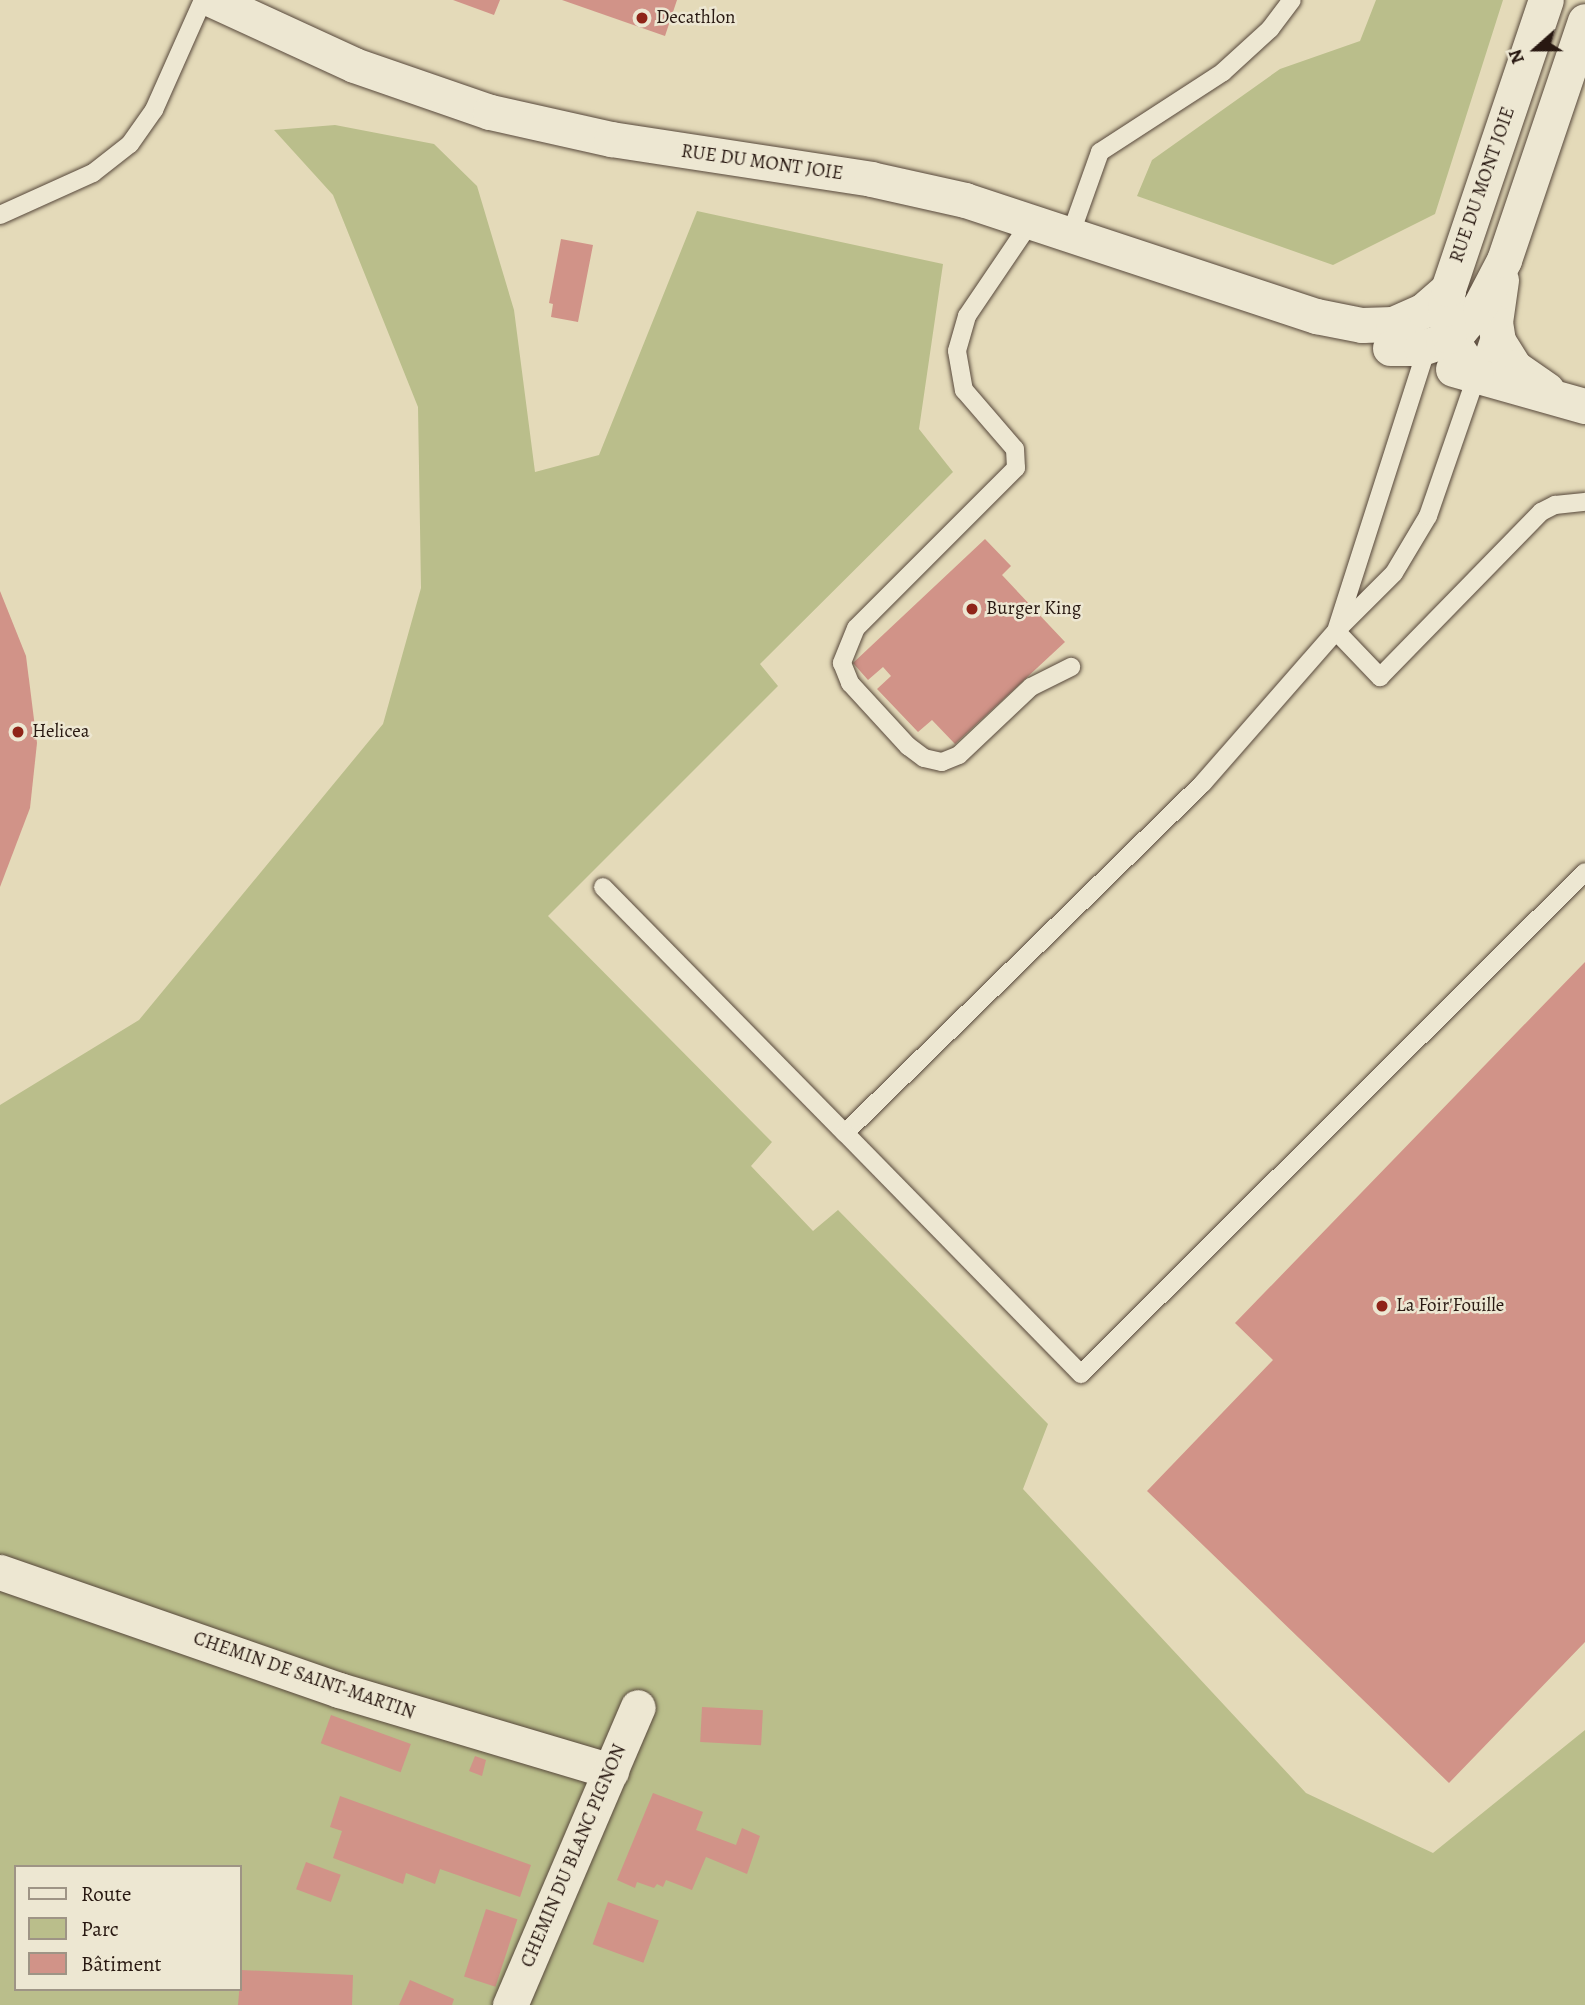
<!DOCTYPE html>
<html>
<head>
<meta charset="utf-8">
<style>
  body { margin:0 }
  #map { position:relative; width:1585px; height:2005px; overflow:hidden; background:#e4dab9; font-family:Alegreya,serif }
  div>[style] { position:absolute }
  .green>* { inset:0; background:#babe8b }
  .building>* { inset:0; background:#d19388; transform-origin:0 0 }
  .roads { filter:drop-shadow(0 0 2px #57483b) drop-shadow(0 0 2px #57483b) }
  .lane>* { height:18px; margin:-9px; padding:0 9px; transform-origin:9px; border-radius:9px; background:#ede7d2 }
  .street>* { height:35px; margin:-17.5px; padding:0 17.5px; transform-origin:17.5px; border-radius:17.5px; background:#ede7d2 }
  .dots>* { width:19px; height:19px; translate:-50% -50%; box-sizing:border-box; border:4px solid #ede7d2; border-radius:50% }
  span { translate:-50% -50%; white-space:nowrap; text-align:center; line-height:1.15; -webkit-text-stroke:5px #ede7d2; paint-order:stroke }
  .poi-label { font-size:19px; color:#281811 }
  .left { translate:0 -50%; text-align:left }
  .street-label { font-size:19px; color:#281811 }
  .legend { position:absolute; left:14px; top:1865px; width:228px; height:126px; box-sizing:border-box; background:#ede7d2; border:2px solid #9e9485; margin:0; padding:9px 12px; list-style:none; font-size:21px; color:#281811 }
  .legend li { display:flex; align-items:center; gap:14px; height:35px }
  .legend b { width:35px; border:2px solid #9e9485 }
  .north { position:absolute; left:1501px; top:14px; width:70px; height:70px; -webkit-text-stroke:5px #ede7d2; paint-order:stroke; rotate:249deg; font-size:19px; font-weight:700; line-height:28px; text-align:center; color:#281811 }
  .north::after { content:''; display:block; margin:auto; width:24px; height:32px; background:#281811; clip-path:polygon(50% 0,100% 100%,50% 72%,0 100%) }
</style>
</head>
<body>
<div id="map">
  <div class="green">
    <div style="clip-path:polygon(1376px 0,1503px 0,1435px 214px,1333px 265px,1137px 196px,1152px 160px,1280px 69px,1360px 41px)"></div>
    <div style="clip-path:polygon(evenodd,335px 125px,434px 144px,477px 186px,514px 310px,535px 472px,599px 455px,697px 211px,943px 264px,919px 429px,953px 472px,760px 664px,778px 686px,548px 916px,772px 1142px,751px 1166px,813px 1231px,838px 1210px,1048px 1424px,1023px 1489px,1306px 1793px,1433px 1853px,1585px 1730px,1585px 2005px,0 2005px,0 1105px,139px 1020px,383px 724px,421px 588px,418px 407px,333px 195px,274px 130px,335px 125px,16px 1867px,240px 1867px,240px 1989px,16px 1989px,16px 1867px)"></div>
  </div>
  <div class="building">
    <div style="clip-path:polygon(453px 0,500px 0,494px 15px)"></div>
    <div style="clip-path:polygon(562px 0,677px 0,665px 36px)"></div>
    <div style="clip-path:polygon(561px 239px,593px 245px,578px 322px,551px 317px,553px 304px,549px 303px)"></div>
    <div style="clip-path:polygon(985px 539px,1011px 566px,1002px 575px,1065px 642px,955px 744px,932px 720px,918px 732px,877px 689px,891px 676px,883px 667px,868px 680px,853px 663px)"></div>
    <div style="clip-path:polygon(0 591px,26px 656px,37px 743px,30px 808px,0 887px)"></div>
    <div style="clip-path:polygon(1585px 962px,1585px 1642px,1449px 1783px,1147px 1491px,1273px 1360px,1235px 1323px)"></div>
    <div style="left:702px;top:1707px;width:61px;height:35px;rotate:3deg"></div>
    <div style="left:331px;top:1715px;width:85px;height:30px;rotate:20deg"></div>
    <div style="clip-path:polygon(475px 1756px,486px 1760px,482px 1776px,469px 1771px)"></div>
    <div style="clip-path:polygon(653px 1793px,703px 1812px,696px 1830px,736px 1845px,742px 1828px,760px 1836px,747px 1874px,706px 1857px,692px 1890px,666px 1880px,663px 1887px,657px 1884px,654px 1888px,637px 1882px,635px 1888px,617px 1880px)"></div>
    <div style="clip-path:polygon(340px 1796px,531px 1865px,520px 1897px,440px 1869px,435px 1884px,406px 1873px,403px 1884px,333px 1858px,342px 1831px,330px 1827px)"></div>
    <div style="left:306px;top:1862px;width:37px;height:29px;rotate:20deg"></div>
    <div style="left:608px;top:1902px;width:54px;height:45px;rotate:20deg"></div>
    <div style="left:486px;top:1909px;width:33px;height:71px;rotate:18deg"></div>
    <div style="clip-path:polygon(241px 1970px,353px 1975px,352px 2005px,238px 2005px)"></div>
    <div style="clip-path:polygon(410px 1980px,454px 1999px,452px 2005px,399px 2005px)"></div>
  </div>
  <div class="roads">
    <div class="lane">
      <div style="left:0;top:215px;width:102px;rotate:-24.3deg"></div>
      <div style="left:93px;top:173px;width:47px;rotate:-38.1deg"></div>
      <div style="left:130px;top:144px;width:42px;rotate:-54.8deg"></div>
      <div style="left:154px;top:110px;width:120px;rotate:-66deg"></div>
      <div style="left:1032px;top:220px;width:116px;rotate:124.1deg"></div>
      <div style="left:967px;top:316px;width:36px;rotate:106deg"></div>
      <div style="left:957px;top:351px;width:40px;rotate:80deg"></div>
      <div style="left:964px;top:390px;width:78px;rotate:49.2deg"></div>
      <div style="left:1015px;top:449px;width:19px;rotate:87deg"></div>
      <div style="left:1016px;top:468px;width:226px;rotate:135deg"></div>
      <div style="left:856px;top:628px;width:38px;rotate:112deg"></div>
      <div style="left:842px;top:663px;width:22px;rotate:68deg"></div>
      <div style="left:850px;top:683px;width:86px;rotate:47.4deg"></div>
      <div style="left:908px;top:746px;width:20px;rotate:37deg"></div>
      <div style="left:924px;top:758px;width:18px;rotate:13deg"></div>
      <div style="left:942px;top:762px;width:18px;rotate:-22deg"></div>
      <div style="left:959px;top:755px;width:99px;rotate:-43.4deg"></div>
      <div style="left:1031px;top:687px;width:45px;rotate:-26.6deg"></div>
      <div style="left:1071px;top:233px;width:86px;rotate:-70.3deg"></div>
      <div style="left:1100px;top:152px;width:147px;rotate:-33deg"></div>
      <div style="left:1223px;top:72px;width:64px;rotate:-42.5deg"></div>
      <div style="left:1270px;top:29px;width:36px;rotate:-53deg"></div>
      <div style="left:1337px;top:628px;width:298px;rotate:-72.2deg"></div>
      <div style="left:1336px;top:631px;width:64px;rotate:46.3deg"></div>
      <div style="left:1380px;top:677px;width:231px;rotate:-45.7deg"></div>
      <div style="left:1541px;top:512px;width:16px;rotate:-27deg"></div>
      <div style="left:1555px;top:505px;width:30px;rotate:-6deg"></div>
      <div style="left:603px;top:887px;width:345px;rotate:45.5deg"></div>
      <div style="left:845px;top:1133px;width:501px;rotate:-44.35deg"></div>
      <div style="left:1203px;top:783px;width:202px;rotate:-48.8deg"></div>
      <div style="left:1336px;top:631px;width:82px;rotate:-45deg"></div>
      <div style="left:1394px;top:573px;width:66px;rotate:-59.2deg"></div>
      <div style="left:1428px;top:516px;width:196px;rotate:-70.9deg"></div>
      <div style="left:845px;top:1133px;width:337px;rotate:45.6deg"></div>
      <div style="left:1081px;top:1374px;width:711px;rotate:-44.89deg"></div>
    </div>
    <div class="street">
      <div style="left:213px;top:0;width:155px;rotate:24.7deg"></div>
      <div style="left:354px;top:65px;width:144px;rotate:19.1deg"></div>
      <div style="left:490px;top:112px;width:124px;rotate:12.6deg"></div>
      <div style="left:611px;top:139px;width:263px;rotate:8.7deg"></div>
      <div style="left:871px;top:179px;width:96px;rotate:12.6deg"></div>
      <div style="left:965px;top:200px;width:370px;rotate:18.3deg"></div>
      <div style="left:1316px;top:316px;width:47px;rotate:11.1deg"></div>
      <div style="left:1362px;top:325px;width:31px;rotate:-2deg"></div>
      <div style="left:1393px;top:324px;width:34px;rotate:-24deg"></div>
      <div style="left:1424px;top:310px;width:32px;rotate:-41deg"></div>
      <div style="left:1501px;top:280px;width:42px;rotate:98.1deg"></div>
      <div style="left:1495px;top:322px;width:19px;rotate:81deg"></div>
      <div style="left:1498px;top:341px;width:31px;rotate:58deg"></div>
      <div style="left:1514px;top:367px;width:40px;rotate:34.9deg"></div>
      <div style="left:1390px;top:348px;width:31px"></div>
      <div style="left:1421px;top:348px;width:23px;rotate:-18deg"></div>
      <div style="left:1443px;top:341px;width:20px;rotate:-33deg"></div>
      <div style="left:1460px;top:330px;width:31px;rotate:-50deg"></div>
      <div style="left:1480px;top:306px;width:52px;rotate:-62.4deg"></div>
      <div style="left:1504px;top:260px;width:252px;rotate:-71.3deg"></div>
      <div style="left:1453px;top:369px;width:137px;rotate:15.7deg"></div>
      <div style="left:1476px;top:377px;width:49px;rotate:-123.4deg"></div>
      <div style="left:1449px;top:336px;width:27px;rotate:-98deg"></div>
      <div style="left:1445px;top:309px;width:20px;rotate:-81deg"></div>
      <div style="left:1448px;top:289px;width:305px;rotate:-71.3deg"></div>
      <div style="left:0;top:1572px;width:359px;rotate:19.2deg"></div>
      <div style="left:339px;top:1690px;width:284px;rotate:16.6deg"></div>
      <div style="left:510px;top:2005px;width:324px;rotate:-66.8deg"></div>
    </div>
  </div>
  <div class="dots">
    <div style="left:642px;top:18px;background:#8f2418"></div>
    <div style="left:972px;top:609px;background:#8f2418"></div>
    <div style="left:18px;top:732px;background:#8f2418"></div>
    <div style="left:1382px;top:1306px;background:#8f2418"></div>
  </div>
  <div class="poi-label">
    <span class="left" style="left:656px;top:18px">Decathlon</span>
    <span class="left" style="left:986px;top:609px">Burger King</span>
    <span class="left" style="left:32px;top:732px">Helicea</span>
    <span class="left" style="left:1396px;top:1306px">La Foir'Fouille</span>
  </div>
  <div class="street-label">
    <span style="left:762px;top:163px;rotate:8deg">RUE DU MONT JOIE</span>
    <span style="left:1483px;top:185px;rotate:-71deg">RUE DU MONT JOIE</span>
    <span style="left:304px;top:1676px;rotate:19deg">CHEMIN DE SAINT-MARTIN</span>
    <span style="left:574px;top:1856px;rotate:-67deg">CHEMIN DU BLANC PIGNON</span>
  </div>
  <ul class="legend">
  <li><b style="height:9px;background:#ede7d2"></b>Route</li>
  <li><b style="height:19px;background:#babe8b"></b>Parc</li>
  <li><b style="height:19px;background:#d19388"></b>Bâtiment</li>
  </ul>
  <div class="north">N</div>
</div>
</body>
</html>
